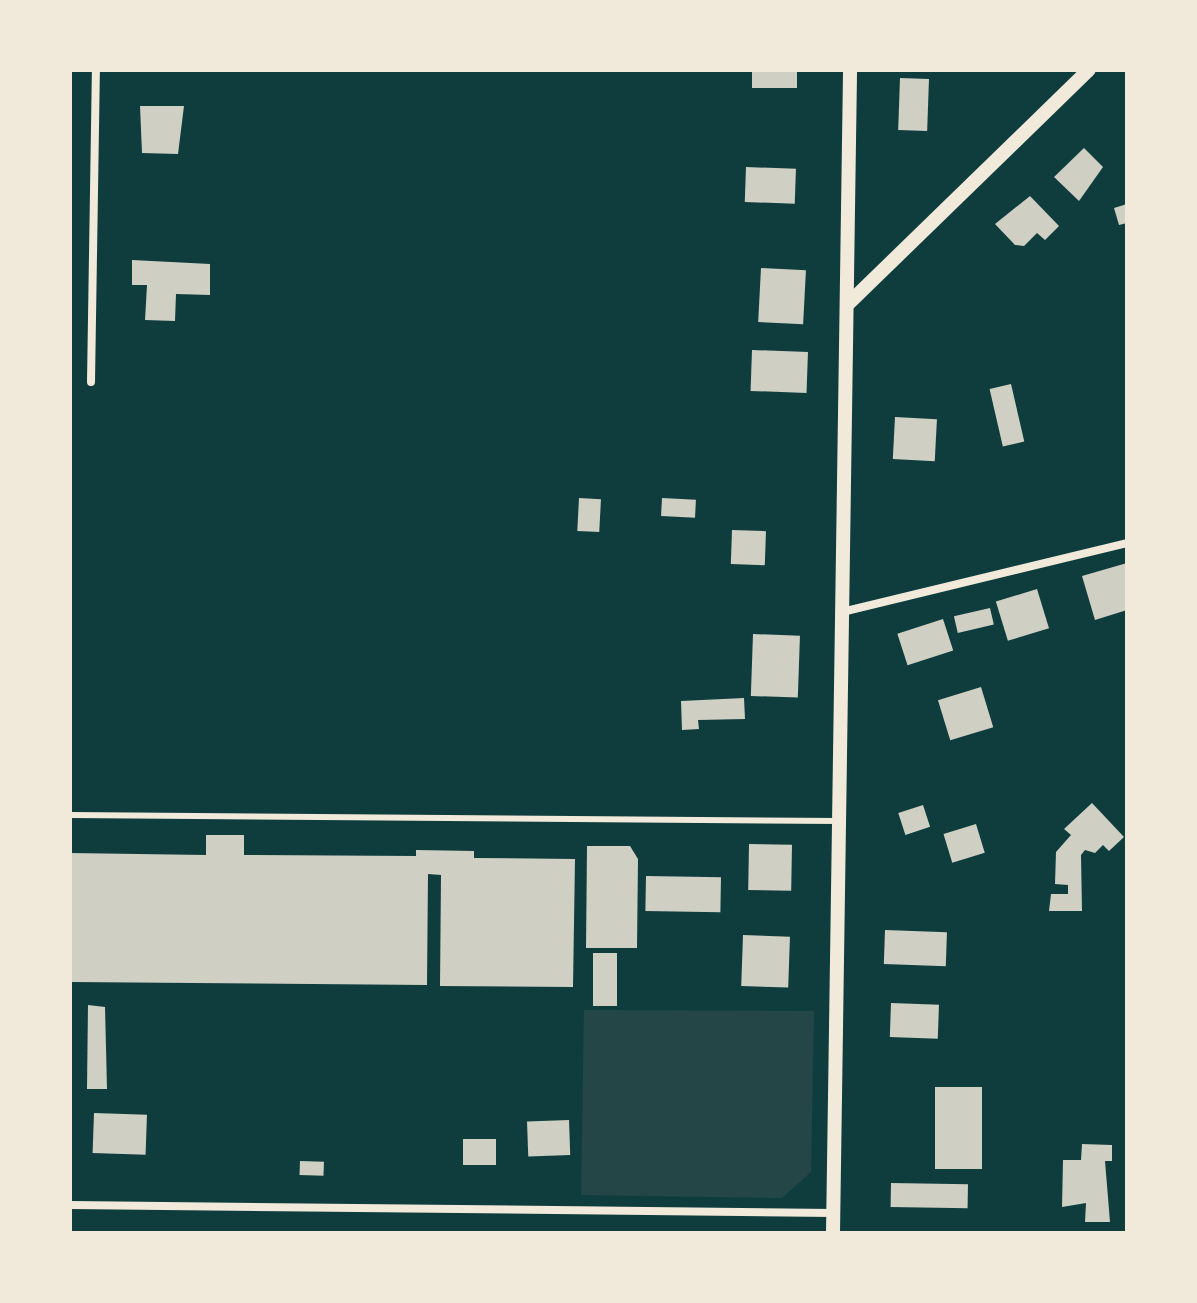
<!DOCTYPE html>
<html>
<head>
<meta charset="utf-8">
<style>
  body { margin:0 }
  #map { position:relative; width:1197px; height:1303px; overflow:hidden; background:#0f3d3e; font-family:"Work Sans",sans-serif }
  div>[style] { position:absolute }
  .green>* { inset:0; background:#244646 }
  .building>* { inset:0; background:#cfcfc3; transform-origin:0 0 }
  .service>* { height:6px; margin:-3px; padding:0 3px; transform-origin:3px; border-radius:3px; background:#f1e9da }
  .minor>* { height:8px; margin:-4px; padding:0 4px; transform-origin:4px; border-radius:4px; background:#f1e9da }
  .tertiary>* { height:14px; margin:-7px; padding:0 7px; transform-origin:7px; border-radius:7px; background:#f1e9da }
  span { translate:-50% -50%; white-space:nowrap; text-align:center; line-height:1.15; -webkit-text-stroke:6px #f1e9da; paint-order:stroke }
  .frame { position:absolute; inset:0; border:72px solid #f1e9da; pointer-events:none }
</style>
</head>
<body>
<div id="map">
  <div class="green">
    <div style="clip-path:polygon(584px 1010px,814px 1011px,811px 1172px,782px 1198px,581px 1195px)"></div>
  </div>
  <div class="building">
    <div style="left:752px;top:70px;width:45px;height:18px"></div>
    <div style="left:900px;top:78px;width:29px;height:52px;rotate:2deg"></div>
    <div style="clip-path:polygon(140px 106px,184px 106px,178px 154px,142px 153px)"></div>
    <div style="clip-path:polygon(1084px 148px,1103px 167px,1079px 201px,1054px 177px)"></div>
    <div style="left:746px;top:167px;width:50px;height:35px;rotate:2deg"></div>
    <div style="clip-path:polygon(1030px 196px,1059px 226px,1045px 240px,1037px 233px,1024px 246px,1015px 245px,995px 224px)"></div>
    <div style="clip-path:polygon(1127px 204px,1127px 223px,1119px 225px,1114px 208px)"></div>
    <div style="clip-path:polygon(132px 260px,210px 264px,210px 295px,176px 294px,175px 321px,145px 320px,147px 285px,132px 285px)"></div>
    <div style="left:761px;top:268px;width:45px;height:54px;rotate:3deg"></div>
    <div style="left:752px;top:350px;width:56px;height:41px;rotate:2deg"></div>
    <div style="left:1011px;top:384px;width:59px;height:22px;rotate:77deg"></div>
    <div style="left:895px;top:417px;width:42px;height:42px;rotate:3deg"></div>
    <div style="left:579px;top:498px;width:22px;height:33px;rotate:3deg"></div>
    <div style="left:662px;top:498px;width:34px;height:18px;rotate:3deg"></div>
    <div style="left:732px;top:530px;width:34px;height:34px;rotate:2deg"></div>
    <div style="clip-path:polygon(1127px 563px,1127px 610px,1095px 620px,1082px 576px)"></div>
    <div style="left:1037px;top:589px;width:41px;height:43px;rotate:73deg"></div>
    <div style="left:990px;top:608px;width:17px;height:37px;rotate:77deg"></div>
    <div style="left:943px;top:619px;width:33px;height:48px;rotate:72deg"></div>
    <div style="left:753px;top:634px;width:47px;height:62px;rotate:2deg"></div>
    <div style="left:981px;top:687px;width:42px;height:45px;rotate:73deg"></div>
    <div style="clip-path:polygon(744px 698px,745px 719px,698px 720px,699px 729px,682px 730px,681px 701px)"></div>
    <div style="clip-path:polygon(1092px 803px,1124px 837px,1109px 851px,1103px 845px,1095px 853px,1085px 850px,1081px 855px,1082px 911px,1049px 911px,1051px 894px,1068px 894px,1068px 885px,1055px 884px,1056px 852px,1071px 835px,1064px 829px)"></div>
    <div style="left:923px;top:805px;width:23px;height:26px;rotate:72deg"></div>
    <div style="left:976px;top:824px;width:30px;height:34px;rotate:73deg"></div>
    <div style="clip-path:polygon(206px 835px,244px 835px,244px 855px,416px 856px,416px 850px,474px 851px,474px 858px,575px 859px,573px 987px,440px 986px,441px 875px,428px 874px,427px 985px,70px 982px,70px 853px,206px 855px)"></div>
    <div style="left:749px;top:844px;width:43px;height:46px;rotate:1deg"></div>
    <div style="clip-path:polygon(587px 846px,630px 846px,638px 859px,637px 948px,586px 948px)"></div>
    <div style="left:646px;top:876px;width:75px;height:35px;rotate:1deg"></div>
    <div style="left:885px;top:930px;width:62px;height:34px;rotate:2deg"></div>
    <div style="left:743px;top:935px;width:47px;height:51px;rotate:2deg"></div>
    <div style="left:593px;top:953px;width:24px;height:53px"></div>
    <div style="left:891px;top:1003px;width:48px;height:34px;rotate:2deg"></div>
    <div style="clip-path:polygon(88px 1005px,105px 1007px,107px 1089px,87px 1089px)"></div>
    <div style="left:935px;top:1087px;width:47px;height:82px"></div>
    <div style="left:94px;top:1113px;width:53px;height:40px;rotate:2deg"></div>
    <div style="left:569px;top:1120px;width:35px;height:42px;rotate:88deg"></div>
    <div style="left:463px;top:1139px;width:33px;height:26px"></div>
    <div style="clip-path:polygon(1082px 1144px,1112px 1145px,1112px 1161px,1105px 1161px,1110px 1222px,1085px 1222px,1086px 1203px,1062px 1207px,1063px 1160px,1081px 1160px)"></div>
    <div style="left:300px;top:1161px;width:24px;height:14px;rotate:2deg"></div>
    <div style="left:891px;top:1183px;width:77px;height:24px;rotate:1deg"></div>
  </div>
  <div class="service">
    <div style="left:70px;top:815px;width:769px;rotate:0.45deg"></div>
  </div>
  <div class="minor">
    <div style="left:91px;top:382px;width:312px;rotate:-89.1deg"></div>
    <div style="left:842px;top:612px;width:293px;rotate:-13.6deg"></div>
    <div style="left:70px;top:1205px;width:763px;rotate:0.6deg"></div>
  </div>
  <div class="tertiary">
    <div style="left:847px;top:305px;width:337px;rotate:-44.2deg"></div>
    <div style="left:833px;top:1233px;width:1163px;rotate:-89.16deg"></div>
  </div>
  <div class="frame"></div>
</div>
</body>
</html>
